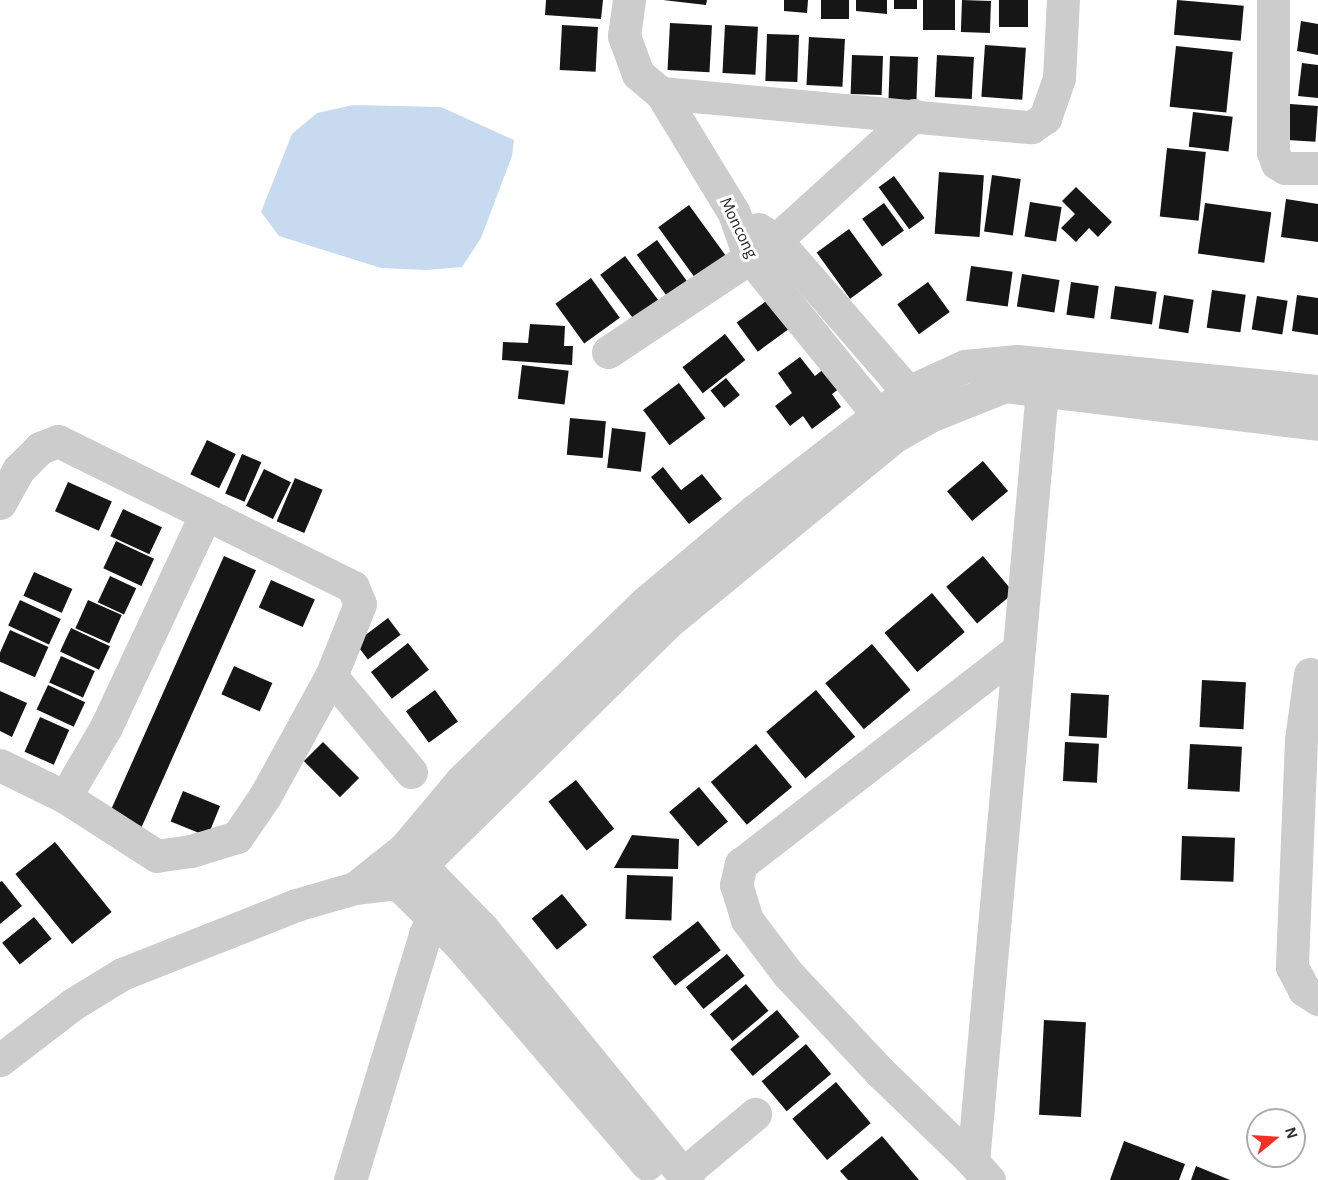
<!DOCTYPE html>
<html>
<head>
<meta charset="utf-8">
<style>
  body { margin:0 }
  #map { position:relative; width:1318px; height:1180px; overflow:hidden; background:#fff; font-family:"Alegreya Sans",sans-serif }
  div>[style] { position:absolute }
  .water>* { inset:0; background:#c7daef }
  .building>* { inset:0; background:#161616; transform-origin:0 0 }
  .minor>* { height:33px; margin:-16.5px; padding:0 16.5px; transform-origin:16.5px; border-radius:16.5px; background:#ccc }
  span { translate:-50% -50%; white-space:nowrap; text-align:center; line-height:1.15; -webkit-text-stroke:6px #fff; paint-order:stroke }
  .street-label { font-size:18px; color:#2f2f2f }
  .north { position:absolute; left:1246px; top:1108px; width:60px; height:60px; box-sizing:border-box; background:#fff; border:2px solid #acacac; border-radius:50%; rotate:72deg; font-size:16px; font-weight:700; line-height:24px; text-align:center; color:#2f2f2f }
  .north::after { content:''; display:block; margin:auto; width:21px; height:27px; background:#f23126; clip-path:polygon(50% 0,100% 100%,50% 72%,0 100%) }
</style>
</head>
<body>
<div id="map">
  <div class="water">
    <div style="clip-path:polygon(353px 105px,441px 107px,514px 140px,512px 156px,481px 238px,462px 267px,426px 270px,381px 268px,279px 236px,261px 212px,292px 134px,317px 113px)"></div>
  </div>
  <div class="building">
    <div style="clip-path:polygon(546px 0,603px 0,601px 19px,545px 15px)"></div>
    <div style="clip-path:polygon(663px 0,707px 0,706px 5px)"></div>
    <div style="clip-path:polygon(784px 0,808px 0,807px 13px,784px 11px)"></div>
    <div style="left:821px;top:0;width:28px;height:19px"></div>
    <div style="clip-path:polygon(856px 0,887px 0,887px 14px,856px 11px)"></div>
    <div style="left:894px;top:0;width:23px;height:9px"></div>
    <div style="left:923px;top:0;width:32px;height:30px"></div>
    <div style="left:962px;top:0;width:29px;height:32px;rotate:2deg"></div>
    <div style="left:999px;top:0;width:29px;height:27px"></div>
    <div style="left:1177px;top:0;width:67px;height:35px;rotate:5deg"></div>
    <div style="clip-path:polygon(1301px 21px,1318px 24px,1318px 55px,1297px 51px)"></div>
    <div style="left:670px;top:23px;width:42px;height:47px;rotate:3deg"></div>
    <div style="left:562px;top:25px;width:36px;height:45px;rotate:3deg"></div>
    <div style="left:725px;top:25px;width:33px;height:48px;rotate:3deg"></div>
    <div style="left:767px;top:34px;width:32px;height:47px;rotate:2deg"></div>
    <div style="left:809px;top:37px;width:36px;height:48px;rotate:3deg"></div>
    <div style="left:985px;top:45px;width:41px;height:52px;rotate:4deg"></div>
    <div style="left:1176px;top:46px;width:57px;height:61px;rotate:6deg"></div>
    <div style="left:852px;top:55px;width:31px;height:39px;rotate:2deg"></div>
    <div style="left:937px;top:55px;width:37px;height:42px;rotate:3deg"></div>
    <div style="left:890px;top:56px;width:28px;height:45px;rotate:2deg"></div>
    <div style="clip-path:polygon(1302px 63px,1318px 65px,1318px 98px,1298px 96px)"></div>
    <div style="left:1290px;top:104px;width:28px;height:36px;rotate:4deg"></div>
    <div style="left:1193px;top:112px;width:40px;height:35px;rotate:7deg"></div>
    <div style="left:1167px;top:148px;width:39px;height:69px;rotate:6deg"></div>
    <div style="left:939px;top:172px;width:45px;height:62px;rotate:4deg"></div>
    <div style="left:992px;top:175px;width:29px;height:57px;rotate:8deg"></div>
    <div style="left:894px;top:176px;width:52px;height:19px;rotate:54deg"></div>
    <div style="clip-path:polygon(1076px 187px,1112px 222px,1098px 237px,1089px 228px,1076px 242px,1061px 228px,1075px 214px,1062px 201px)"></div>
    <div style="clip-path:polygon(1286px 199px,1318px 204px,1318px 242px,1281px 237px)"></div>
    <div style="left:1030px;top:202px;width:32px;height:35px;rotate:9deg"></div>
    <div style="left:884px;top:203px;width:34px;height:27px;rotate:54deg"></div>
    <div style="left:1205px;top:203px;width:67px;height:51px;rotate:8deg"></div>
    <div style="left:689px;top:205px;width:63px;height:38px;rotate:54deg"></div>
    <div style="left:849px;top:229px;width:57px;height:40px;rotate:54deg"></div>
    <div style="left:657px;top:240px;width:57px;height:25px;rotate:54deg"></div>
    <div style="left:625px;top:256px;width:59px;height:31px;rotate:53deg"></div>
    <div style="left:971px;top:266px;width:42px;height:35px;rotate:8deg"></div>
    <div style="left:1022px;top:274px;width:38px;height:33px;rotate:9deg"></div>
    <div style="left:591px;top:278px;width:49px;height:44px;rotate:54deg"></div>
    <div style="left:928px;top:282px;width:37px;height:38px;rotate:54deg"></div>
    <div style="left:1071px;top:282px;width:28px;height:33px;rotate:8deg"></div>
    <div style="left:1115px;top:286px;width:42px;height:33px;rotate:8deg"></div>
    <div style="left:1212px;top:290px;width:34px;height:38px;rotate:8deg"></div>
    <div style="left:1164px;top:295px;width:30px;height:34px;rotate:9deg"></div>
    <div style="clip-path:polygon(1297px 295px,1318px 298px,1318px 335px,1292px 331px)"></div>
    <div style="left:1257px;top:296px;width:31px;height:34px;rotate:9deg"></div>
    <div style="left:769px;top:299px;width:36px;height:40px;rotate:54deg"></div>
    <div style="clip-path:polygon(530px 324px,565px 326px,564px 346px,573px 346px,572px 365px,502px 360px,503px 342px,528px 343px)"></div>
    <div style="left:725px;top:334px;width:33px;height:54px;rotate:52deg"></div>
    <div style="clip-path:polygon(800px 357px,815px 376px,825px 368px,840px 388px,832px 394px,841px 407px,812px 429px,803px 416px,790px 426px,775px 406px,792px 393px,778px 373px)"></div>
    <div style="left:522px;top:365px;width:47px;height:34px;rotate:7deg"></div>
    <div style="left:726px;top:378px;width:22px;height:20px;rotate:51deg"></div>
    <div style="left:679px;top:383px;width:44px;height:45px;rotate:53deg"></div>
    <div style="left:570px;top:418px;width:36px;height:37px;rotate:5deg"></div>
    <div style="left:612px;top:428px;width:34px;height:40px;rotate:7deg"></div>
    <div style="left:207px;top:440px;width:32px;height:38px;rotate:26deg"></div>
    <div style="left:242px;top:454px;width:21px;height:43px;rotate:23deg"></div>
    <div style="left:983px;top:461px;width:39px;height:47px;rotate:50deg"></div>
    <div style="clip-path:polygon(663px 467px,681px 490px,702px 474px,722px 499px,689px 524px,651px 477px)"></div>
    <div style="left:264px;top:469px;width:30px;height:41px;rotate:26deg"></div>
    <div style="left:295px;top:478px;width:30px;height:47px;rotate:23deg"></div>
    <div style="left:68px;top:482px;width:48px;height:32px;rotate:24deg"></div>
    <div style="left:123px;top:509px;width:43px;height:30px;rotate:25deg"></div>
    <div style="left:116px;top:541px;width:42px;height:30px;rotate:25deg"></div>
    <div style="left:224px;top:556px;width:35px;height:291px;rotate:24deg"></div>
    <div style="left:983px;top:556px;width:48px;height:48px;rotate:50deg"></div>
    <div style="left:34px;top:572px;width:42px;height:26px;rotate:24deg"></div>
    <div style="left:110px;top:576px;width:29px;height:29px;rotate:25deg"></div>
    <div style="left:271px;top:580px;width:48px;height:30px;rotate:24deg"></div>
    <div style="left:932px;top:593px;width:51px;height:62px;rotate:50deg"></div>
    <div style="left:20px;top:600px;width:45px;height:28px;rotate:25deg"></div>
    <div style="left:88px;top:600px;width:37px;height:31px;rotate:24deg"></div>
    <div style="left:388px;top:618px;width:21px;height:41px;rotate:53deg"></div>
    <div style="left:71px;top:628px;width:43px;height:26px;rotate:25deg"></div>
    <div style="left:10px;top:630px;width:42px;height:33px;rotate:24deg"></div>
    <div style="left:408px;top:643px;width:34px;height:47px;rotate:52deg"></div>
    <div style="left:872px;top:644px;width:60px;height:61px;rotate:50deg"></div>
    <div style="left:61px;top:656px;width:37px;height:29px;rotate:24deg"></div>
    <div style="left:234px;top:666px;width:42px;height:31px;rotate:24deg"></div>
    <div style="left:1202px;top:680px;width:44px;height:47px;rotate:3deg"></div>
    <div style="left:48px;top:685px;width:41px;height:27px;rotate:25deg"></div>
    <div style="left:435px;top:690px;width:39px;height:36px;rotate:54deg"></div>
    <div style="left:816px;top:690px;width:61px;height:65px;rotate:50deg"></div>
    <div style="clip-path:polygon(0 691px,27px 703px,12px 737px,0 731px)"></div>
    <div style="left:1071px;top:693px;width:38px;height:43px;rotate:3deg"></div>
    <div style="left:40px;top:717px;width:32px;height:38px;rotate:24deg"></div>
    <div style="left:323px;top:742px;width:51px;height:27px;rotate:45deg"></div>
    <div style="left:1065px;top:742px;width:34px;height:39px;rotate:3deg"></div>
    <div style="left:756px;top:744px;width:56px;height:59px;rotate:50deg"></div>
    <div style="left:1190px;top:744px;width:52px;height:45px;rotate:3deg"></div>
    <div style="left:576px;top:780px;width:62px;height:35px;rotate:52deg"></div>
    <div style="left:699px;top:787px;width:45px;height:39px;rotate:50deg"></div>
    <div style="left:183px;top:791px;width:40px;height:33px;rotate:22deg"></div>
    <div style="clip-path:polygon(632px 835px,679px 839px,678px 869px,614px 868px)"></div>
    <div style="left:1182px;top:836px;width:53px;height:44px;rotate:2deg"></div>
    <div style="left:55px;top:842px;width:90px;height:51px;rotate:51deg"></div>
    <div style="left:627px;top:875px;width:46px;height:44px;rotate:2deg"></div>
    <div style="clip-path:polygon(2px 881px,22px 906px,0 924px,0 882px)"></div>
    <div style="left:562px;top:894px;width:40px;height:39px;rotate:51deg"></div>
    <div style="left:34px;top:917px;width:28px;height:41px;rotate:51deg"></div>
    <div style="left:698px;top:921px;width:37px;height:58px;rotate:52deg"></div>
    <div style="left:727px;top:954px;width:28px;height:53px;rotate:51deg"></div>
    <div style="left:746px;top:984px;width:35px;height:47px;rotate:50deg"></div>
    <div style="left:777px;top:1010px;width:35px;height:61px;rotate:50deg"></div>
    <div style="left:1044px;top:1020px;width:42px;height:95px;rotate:3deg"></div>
    <div style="left:806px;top:1044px;width:39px;height:58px;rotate:50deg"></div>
    <div style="left:836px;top:1082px;width:54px;height:57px;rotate:50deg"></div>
    <div style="clip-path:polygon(882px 1136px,919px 1180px,848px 1180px,840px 1171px)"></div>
    <div style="clip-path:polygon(1124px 1141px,1185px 1164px,1179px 1180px,1110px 1180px)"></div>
    <div style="clip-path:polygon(1196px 1166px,1230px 1180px,1191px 1180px)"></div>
  </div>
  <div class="minor">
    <div style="left:629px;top:0;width:36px;rotate:98deg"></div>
    <div style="left:624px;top:36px;width:40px;rotate:69.8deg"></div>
    <div style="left:638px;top:74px;width:30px;rotate:40deg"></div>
    <div style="left:661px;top:93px;width:140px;rotate:58.7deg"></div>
    <div style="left:734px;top:213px;width:46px;rotate:70.8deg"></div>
    <div style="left:749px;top:256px;width:225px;rotate:50.9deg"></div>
    <div style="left:1273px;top:0;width:152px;rotate:90deg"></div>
    <div style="left:1273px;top:152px;width:12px;rotate:70deg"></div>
    <div style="left:1277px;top:163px;width:9px;rotate:32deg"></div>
    <div style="left:1285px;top:168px;width:33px"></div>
    <div style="left:661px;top:93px;width:372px;rotate:5.3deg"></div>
    <div style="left:1031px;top:127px;width:17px;rotate:-33deg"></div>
    <div style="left:1045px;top:118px;width:42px;rotate:-70.7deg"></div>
    <div style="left:1059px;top:78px;width:78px;rotate:-87.1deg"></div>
    <div style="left:758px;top:229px;width:21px;rotate:31deg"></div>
    <div style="left:776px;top:240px;width:224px;rotate:49deg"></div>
    <div style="left:608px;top:352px;width:202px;rotate:-33.7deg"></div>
    <div style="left:776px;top:240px;width:186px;rotate:-42.2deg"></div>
    <div style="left:0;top:503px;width:38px;rotate:-61deg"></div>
    <div style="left:18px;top:470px;width:31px;rotate:-45deg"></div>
    <div style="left:40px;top:448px;width:19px;rotate:-21deg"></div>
    <div style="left:58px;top:441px;width:329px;rotate:26.3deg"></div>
    <div style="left:353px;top:587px;width:18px;rotate:68deg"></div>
    <div style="left:360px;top:604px;width:78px;rotate:111.9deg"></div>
    <div style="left:331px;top:676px;width:137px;rotate:118.8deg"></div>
    <div style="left:265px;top:796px;width:50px;rotate:124.3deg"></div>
    <div style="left:237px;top:837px;width:48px;rotate:163.1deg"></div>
    <div style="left:191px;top:851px;width:34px;rotate:172deg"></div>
    <div style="left:157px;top:856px;width:109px;rotate:-147.3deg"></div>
    <div style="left:65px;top:797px;width:72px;rotate:-153.8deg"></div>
    <div style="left:1310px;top:674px;width:67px;rotate:97.8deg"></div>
    <div style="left:1301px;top:740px;width:227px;rotate:92.3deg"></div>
    <div style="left:1292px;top:967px;width:26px;rotate:62deg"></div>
    <div style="left:1304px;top:990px;width:17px;rotate:33deg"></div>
    <div style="left:331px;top:676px;width:125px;rotate:50.2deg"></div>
    <div style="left:65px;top:797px;width:81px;rotate:-59.6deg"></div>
    <div style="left:106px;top:727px;width:235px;rotate:-64.9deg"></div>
    <div style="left:406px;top:850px;width:110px;rotate:45.7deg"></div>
    <div style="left:483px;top:929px;width:324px;rotate:50.8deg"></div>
    <div style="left:381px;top:867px;width:111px;rotate:44.6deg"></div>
    <div style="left:460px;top:945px;width:288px;rotate:49.5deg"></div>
    <div style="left:355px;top:888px;width:63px;rotate:-38.5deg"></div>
    <div style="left:404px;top:849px;width:89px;rotate:-50deg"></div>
    <div style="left:461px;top:781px;width:259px;rotate:-44.1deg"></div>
    <div style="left:647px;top:601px;width:140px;rotate:-40.1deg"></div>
    <div style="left:754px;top:511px;width:195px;rotate:-37.7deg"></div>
    <div style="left:908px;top:392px;width:63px;rotate:-24.5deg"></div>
    <div style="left:965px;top:366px;width:52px;rotate:-5.5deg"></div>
    <div style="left:1017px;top:361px;width:302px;rotate:5.7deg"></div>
    <div style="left:0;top:1060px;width:92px;rotate:-37.5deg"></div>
    <div style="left:73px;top:1004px;width:57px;rotate:-31.5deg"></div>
    <div style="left:122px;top:974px;width:187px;rotate:-21.6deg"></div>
    <div style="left:296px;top:905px;width:61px;rotate:-16.1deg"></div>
    <div style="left:355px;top:888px;width:42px;rotate:-6.8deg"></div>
    <div style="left:397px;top:883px;width:27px;rotate:-36deg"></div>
    <div style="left:419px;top:867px;width:348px;rotate:-44.5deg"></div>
    <div style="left:667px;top:623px;width:295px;rotate:-39.4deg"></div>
    <div style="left:895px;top:436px;width:40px;rotate:-29.7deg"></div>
    <div style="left:930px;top:416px;width:81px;rotate:-21.8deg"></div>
    <div style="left:1005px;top:386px;width:315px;rotate:6.9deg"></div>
    <div style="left:973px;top:1162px;width:128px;rotate:-135.9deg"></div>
    <div style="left:881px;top:1073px;width:136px;rotate:-133.2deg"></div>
    <div style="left:788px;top:974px;width:68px;rotate:-127.2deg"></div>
    <div style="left:747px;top:920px;width:37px;rotate:-107deg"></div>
    <div style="left:736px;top:885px;width:22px;rotate:-77deg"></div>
    <div style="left:741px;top:864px;width:351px;rotate:-37.7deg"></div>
    <div style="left:683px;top:1174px;width:94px;rotate:-39.8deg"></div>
    <div style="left:350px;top:1180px;width:257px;rotate:-73deg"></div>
    <div style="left:425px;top:934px;width:38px;rotate:-58deg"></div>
    <div style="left:989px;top:1180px;width:24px;rotate:-132deg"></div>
    <div style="left:973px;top:1162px;width:775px;rotate:-84.89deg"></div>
  </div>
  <div class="street-label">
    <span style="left:738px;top:228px;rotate:64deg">Moncong</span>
  </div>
  <div class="north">N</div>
</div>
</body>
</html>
